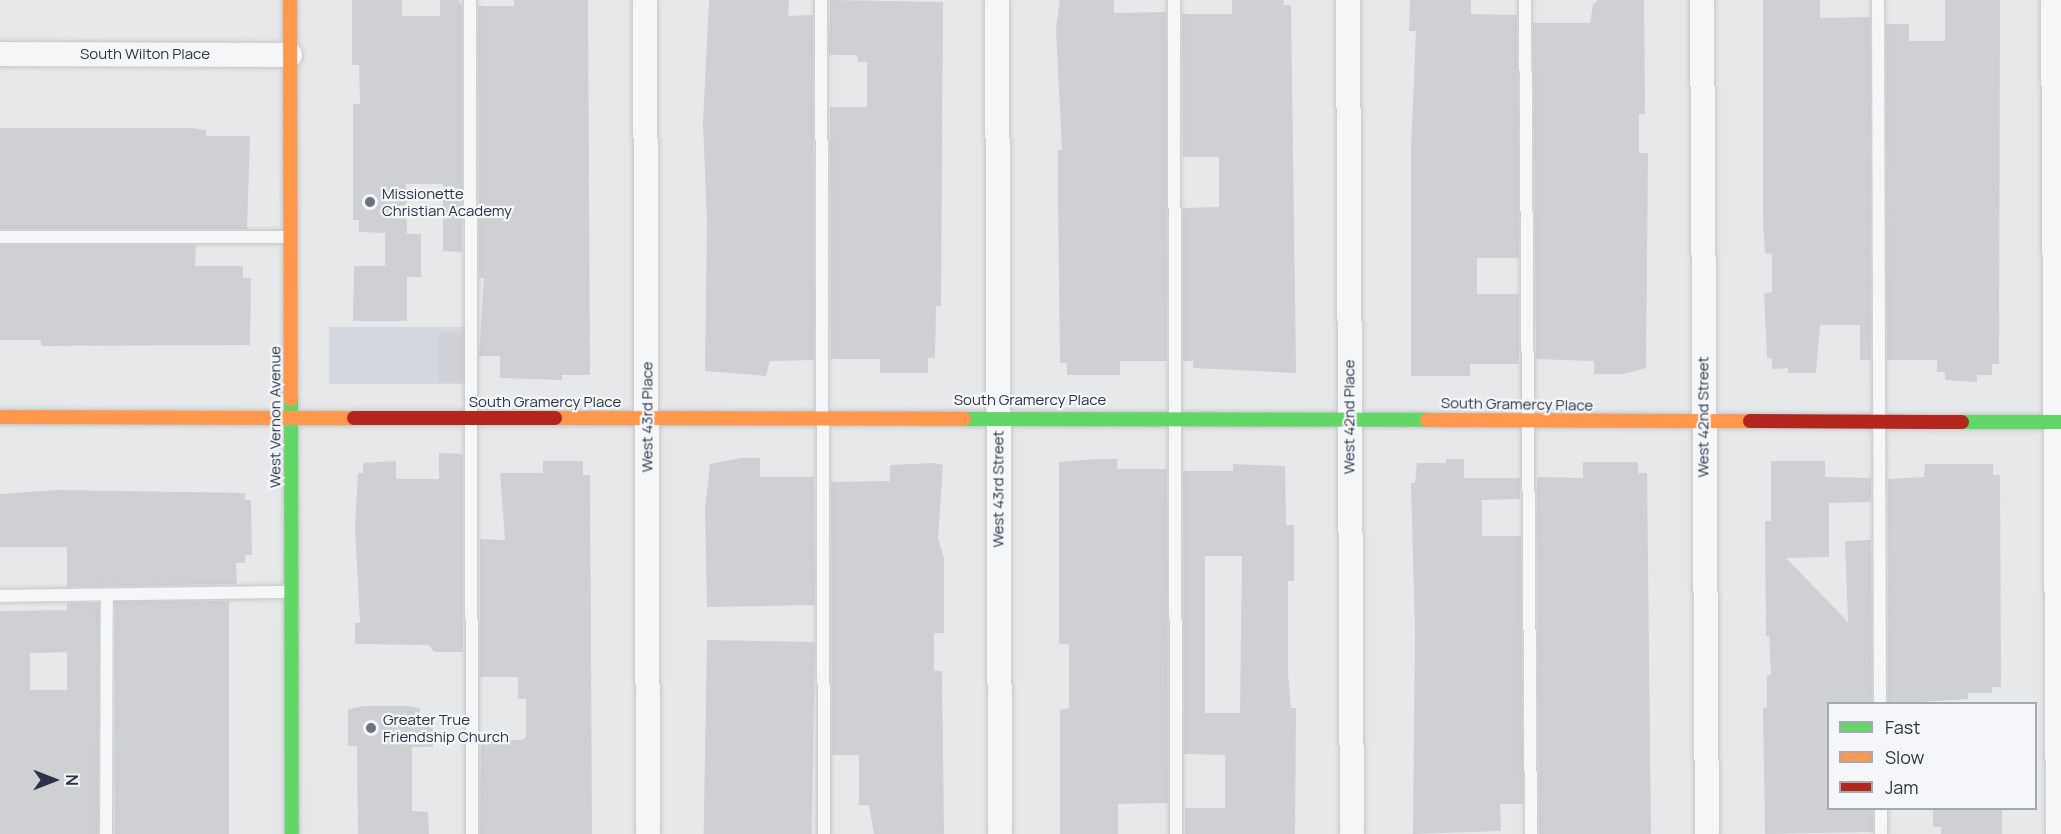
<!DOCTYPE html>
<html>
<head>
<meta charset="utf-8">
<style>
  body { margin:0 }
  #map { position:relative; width:2061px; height:834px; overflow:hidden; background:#e6e8ea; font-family:Manrope,sans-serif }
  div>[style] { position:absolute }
  .built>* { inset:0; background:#d4d7dd; transform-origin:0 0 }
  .building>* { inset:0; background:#ced0d3; transform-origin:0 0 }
  .roads { filter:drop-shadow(0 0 2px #c4c6c8) drop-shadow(0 0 2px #c4c6c8) }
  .lane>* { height:12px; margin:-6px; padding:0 6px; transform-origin:6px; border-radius:6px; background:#f5f6f7 }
  .street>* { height:24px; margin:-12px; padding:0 12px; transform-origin:12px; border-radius:12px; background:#f5f6f7 }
  .fast>* { height:14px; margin:-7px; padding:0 7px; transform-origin:7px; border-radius:7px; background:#63d668 }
  .slow>* { height:14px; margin:-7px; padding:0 7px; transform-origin:7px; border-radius:7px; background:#ff974d }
  .jam>* { height:14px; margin:-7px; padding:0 7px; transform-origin:7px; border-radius:7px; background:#b3261e }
  .dots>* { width:16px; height:16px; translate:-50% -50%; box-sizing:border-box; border:3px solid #f4f6f9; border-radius:50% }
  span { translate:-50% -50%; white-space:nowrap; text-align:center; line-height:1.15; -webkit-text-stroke:4.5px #f4f6f9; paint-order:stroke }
  .street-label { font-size:15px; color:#2b3445 }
  .poi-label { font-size:15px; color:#2b3445 }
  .left { translate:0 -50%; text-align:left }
  .legend { position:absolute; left:1827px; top:702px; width:210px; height:108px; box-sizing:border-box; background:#f4f6f9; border:2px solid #a4a8b1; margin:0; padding:8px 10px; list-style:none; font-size:18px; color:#2b3445 }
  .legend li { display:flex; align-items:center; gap:12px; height:30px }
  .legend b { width:30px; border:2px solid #a4a8b1 }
  .north { position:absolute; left:24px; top:750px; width:60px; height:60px; -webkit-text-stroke:4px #f4f6f9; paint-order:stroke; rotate:90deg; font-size:16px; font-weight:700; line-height:24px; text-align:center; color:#2b3445 }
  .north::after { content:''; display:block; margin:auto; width:21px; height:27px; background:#2b3445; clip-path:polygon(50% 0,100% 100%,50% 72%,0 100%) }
</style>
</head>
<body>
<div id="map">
  <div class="built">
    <div style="left:465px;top:327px;width:57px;height:136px;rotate:90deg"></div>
  </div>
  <div class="building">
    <div style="clip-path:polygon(352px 0,402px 0,402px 16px,440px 16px,440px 0,458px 0,462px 6px,462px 252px,443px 251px,443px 184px,406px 184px,407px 234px,421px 234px,421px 277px,407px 277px,407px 321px,353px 321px,354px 266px,385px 266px,385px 233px,359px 232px,359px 220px,353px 220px,353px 104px,360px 104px,359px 65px,352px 65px)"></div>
    <div style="clip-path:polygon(514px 0,588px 0,590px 375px,562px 375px,562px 380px,500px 378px,500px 356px,479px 356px,484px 278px,479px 278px,478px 6px,514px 6px)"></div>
    <div style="clip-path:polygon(709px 0,789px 0,788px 16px,813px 15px,814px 360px,770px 361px,766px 376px,705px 371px,707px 222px,703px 123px)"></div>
    <div style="clip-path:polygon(830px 0,943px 2px,941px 306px,936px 306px,935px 358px,928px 358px,928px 373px,880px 373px,880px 359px,831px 359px,830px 107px,867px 107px,867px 62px,858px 62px,857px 55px,829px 55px)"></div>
    <div style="clip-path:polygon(1060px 0,1114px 0,1114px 13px,1166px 12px,1167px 361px,1120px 361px,1120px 375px,1067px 375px,1067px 363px,1060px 363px,1058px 199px,1058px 150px,1062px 150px,1056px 29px)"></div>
    <div style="clip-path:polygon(1232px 0,1284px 0,1283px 5px,1291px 5px,1296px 373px,1193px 368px,1193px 361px,1183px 361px,1183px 208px,1219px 207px,1219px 157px,1183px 157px,1182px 14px,1232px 14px)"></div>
    <div style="clip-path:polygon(1410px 0,1471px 0,1471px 14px,1517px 15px,1519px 258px,1477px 258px,1477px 294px,1519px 294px,1519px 364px,1470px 364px,1470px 376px,1411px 376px,1411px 149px,1416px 31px,1409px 31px)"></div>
    <div style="clip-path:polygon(1598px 0,1644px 0,1645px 114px,1639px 114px,1639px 153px,1648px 153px,1646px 368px,1623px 374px,1594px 374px,1594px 361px,1536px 359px,1533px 23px,1590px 23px,1593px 4px)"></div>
    <div style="clip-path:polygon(1763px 0,1820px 0,1820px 18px,1870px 17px,1871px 360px,1860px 360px,1860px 325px,1820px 325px,1816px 373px,1788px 373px,1788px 368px,1772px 369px,1772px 358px,1767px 358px,1764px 294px,1772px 292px,1772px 254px,1765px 253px,1763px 221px)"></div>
    <div style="clip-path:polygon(1945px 0,2000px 0,1999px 364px,1992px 364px,1992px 375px,1977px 375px,1977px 382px,1945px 380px,1945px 372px,1937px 372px,1937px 360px,1887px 360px,1886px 24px,1909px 24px,1909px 41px,1945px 41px)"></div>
    <div style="clip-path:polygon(0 128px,192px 128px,206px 130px,206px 136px,250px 136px,247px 229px,0 229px)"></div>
    <div style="clip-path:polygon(0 245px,196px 245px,195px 266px,243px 266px,243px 278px,251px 278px,250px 345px,41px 346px,41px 340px,0 340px)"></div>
    <div style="left:439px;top:333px;width:24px;height:49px"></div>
    <div style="clip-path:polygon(439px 453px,463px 454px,463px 652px,434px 652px,429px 645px,355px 644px,355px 623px,360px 623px,355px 527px,358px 473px,363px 473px,363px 463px,396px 461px,396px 479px,439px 479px)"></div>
    <div style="clip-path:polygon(741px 458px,760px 458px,760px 477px,814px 477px,815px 605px,707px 607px,705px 510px,710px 464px)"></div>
    <div style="clip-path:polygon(1096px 459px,1117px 459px,1117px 469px,1167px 469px,1168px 803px,1118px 804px,1118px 834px,1060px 834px,1060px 710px,1069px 708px,1069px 644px,1059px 644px,1059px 462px)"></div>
    <div style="clip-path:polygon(1446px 459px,1464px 459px,1464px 478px,1520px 478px,1520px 499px,1482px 500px,1482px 536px,1521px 536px,1523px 804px,1500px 804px,1501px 831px,1413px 834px,1415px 632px,1411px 483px,1415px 483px,1417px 463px,1446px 463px)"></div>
    <div style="clip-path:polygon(543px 461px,583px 461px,583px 475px,590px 475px,592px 834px,480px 834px,481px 740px,522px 740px,526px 737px,526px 699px,518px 699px,518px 677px,480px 677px,480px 539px,505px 540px,500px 473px,543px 473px)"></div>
    <div style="clip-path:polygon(1771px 461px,1825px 461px,1825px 477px,1871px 478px,1871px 502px,1829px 503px,1829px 557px,1786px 558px,1848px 622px,1845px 541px,1871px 540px,1872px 704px,1828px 704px,1828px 808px,1873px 808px,1873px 832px,1765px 834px,1763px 708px,1767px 708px,1767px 675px,1771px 675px,1769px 636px,1766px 636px,1765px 521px,1771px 521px)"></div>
    <div style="clip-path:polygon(1583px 462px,1638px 462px,1638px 473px,1647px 473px,1651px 834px,1539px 834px,1537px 477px,1583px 478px)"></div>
    <div style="clip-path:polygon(933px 463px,943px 465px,938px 539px,944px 558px,944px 633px,934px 633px,934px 671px,942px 671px,944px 834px,874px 834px,869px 805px,859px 805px,859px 755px,832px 755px,831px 482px,890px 481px,890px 465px)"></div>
    <div style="clip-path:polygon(evenodd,1233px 464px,1285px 466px,1286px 525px,1294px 525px,1294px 581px,1288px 581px,1288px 674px,1291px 708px,1296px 708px,1295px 834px,1185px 834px,1185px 808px,1225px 808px,1225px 755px,1184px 754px,1183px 471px,1233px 471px,1233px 464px,1205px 556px,1242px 556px,1240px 713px,1205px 713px,1205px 556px)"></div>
    <div style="clip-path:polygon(1925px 464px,1993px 464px,1993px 475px,2000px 475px,2001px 687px,1992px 687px,1992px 693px,1968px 693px,1968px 699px,1888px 704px,1888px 479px,1924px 477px)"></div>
    <div style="clip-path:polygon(58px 490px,245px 493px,245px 500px,251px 500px,252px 555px,245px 555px,245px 563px,236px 563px,237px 584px,67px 587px,67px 547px,0 547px,0 494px)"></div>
    <div style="left:229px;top:601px;width:233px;height:114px;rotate:90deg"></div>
    <div style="clip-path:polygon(evenodd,67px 603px,99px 603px,98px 834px,0 834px,0 611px,67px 610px,67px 603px,67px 652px,67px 690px,30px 690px,30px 653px,67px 652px)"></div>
    <div style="left:707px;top:640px;width:108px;height:194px;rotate:1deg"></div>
    <div style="clip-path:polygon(365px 706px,409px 706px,420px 708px,420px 715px,433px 715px,433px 747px,412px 747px,412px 811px,428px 812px,429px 834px,358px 834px,357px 746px,348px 746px,348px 709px)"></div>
    <div style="clip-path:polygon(1933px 808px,2002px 808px,2002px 834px,1941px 834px,1941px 827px,1933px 827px)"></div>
  </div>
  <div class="roads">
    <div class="lane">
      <div style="left:470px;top:0;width:834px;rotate:89.86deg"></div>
      <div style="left:821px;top:0;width:834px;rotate:89.79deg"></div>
      <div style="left:1174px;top:0;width:834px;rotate:89.86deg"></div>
      <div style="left:1525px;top:0;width:834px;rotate:89.59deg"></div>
      <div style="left:1878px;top:0;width:704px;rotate:89.84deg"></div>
      <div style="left:0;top:237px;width:290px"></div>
      <div style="left:0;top:596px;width:290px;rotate:-0.8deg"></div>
      <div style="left:1881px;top:808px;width:26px;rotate:90deg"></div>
      <div style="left:106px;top:834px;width:239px;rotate:-89.8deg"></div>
    </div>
    <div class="street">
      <div style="left:645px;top:0;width:834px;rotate:89.79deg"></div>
      <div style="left:997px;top:0;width:834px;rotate:89.79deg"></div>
      <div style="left:1348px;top:0;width:834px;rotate:89.73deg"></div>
      <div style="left:1702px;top:0;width:834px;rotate:89.66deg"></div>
      <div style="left:2053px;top:0;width:834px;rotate:89.66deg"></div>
      <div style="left:0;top:54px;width:290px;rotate:0.2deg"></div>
    </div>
    <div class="fast">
      <div style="left:291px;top:399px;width:435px;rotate:89.9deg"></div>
      <div style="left:964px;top:419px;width:463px;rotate:0.1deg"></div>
      <div style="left:1962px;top:422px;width:99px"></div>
    </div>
    <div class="slow">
      <div style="left:290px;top:0;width:399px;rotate:89.9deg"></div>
      <div style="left:0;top:417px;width:354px;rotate:0.2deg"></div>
      <div style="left:555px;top:418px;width:409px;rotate:0.1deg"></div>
      <div style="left:1427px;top:420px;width:323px;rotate:0.2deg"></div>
    </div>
    <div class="jam">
      <div style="left:354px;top:418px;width:201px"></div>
      <div style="left:1750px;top:421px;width:212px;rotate:0.3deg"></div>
    </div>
  </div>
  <div class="dots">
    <div style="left:370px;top:202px;background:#6c737f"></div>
    <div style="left:371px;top:728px;background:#6c737f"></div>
  </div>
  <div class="street-label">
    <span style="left:145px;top:54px">South Wilton Place</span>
    <span style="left:1030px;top:400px">South Gramercy Place</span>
    <span style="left:545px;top:402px">South Gramercy Place</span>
    <span style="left:1517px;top:404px;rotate:1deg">South Gramercy Place</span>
    <span style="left:275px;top:417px;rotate:-90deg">West Vernon Avenue</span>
    <span style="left:647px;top:417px;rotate:-90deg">West 43rd Place</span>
    <span style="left:1349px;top:417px;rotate:-90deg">West 42nd Place</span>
    <span style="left:1703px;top:417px;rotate:-90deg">West 42nd Street</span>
    <span style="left:998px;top:489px;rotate:-90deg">West 43rd Street</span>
  </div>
  <div class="poi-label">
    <span class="left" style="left:382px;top:202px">Missionette<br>Christian Academy</span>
    <span class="left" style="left:383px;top:728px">Greater True<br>Friendship Church</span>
  </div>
  <ul class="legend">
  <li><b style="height:8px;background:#63d668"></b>Fast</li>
  <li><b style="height:8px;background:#ff974d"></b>Slow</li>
  <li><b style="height:8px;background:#b3261e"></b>Jam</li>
  </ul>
  <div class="north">N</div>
</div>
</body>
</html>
